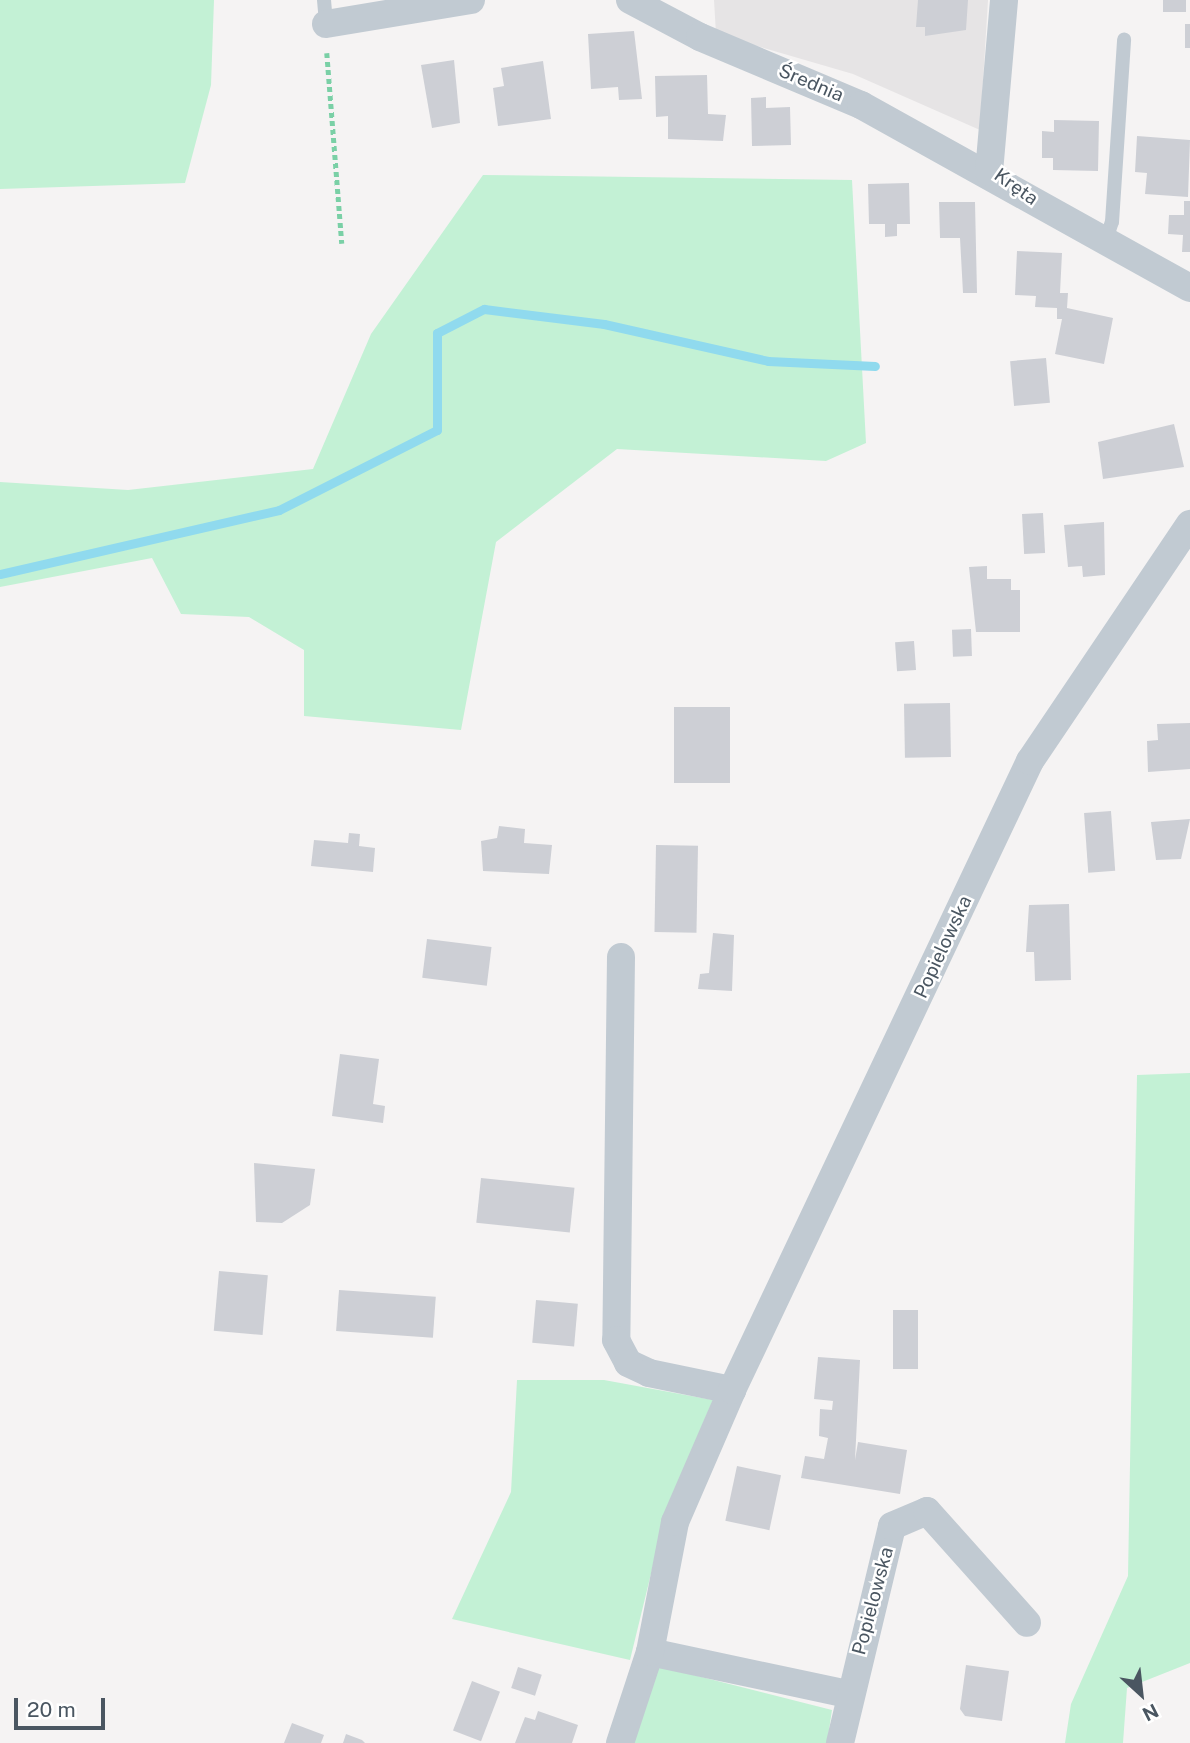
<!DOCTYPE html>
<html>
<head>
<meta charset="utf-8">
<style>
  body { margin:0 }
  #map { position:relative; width:1190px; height:1743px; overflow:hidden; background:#f5f3f3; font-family:"Public Sans",sans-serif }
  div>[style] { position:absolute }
  .education>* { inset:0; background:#e6e4e5 }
  .green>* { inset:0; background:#c3f1d5 }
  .stream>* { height:9px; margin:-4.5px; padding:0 4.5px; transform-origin:4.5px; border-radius:4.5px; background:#90daee }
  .building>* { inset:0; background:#cdcfd5; transform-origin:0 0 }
  .path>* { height:4.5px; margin-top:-2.25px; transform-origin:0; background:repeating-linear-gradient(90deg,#7ad0a6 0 5px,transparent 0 8.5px) }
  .service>* { height:14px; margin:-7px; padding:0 7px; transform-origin:7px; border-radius:7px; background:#c1cad2 }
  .minor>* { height:28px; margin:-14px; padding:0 14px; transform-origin:14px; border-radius:14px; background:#c1cad2 }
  span { translate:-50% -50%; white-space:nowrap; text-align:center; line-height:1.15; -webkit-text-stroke:5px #fff; paint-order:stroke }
  .street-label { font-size:19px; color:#4a5661 }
  .north { position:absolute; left:1106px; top:1659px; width:70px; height:70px; -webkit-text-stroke:5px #fff; paint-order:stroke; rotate:153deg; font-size:19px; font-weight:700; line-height:28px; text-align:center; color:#4a5661 }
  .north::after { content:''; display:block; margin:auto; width:24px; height:32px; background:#4a5661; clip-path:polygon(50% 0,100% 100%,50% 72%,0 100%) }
  .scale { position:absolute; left:14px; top:1698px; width:91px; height:32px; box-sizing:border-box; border:4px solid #4a5661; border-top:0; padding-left:9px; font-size:21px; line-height:24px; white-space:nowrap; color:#4a5661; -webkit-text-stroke:5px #fff; paint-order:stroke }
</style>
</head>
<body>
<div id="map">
  <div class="education">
    <div style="clip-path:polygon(714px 0,988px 0,980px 130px,853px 74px,716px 34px)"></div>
  </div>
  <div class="green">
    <div style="clip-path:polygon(0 0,214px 0,211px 85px,185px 183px,0 189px)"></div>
    <div style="clip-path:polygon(483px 175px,852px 180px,866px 443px,826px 461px,617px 449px,496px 542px,461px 730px,304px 716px,304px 650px,249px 617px,181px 614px,152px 558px,0 587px,0 482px,128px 490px,313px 469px,371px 334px)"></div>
    <div style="clip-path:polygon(1190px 1073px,1190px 1663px,1127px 1688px,1123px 1743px,1065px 1743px,1071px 1704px,1128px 1576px,1137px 1075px)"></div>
    <div style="clip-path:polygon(517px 1380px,604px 1380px,713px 1400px,667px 1508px,630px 1660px,452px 1619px,511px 1492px)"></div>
    <div style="clip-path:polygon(658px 1666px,832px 1710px,827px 1743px,633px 1743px)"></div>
  </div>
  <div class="stream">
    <div style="left:0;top:574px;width:286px;rotate:-12.9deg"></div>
    <div style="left:279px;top:510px;width:177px;rotate:-26.9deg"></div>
    <div style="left:437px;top:430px;width:97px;rotate:-90deg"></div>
    <div style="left:437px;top:333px;width:53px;rotate:-27.1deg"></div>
    <div style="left:484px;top:309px;width:121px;rotate:7.1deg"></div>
    <div style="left:604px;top:324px;width:168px;rotate:12.7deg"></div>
    <div style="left:768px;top:361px;width:107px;rotate:2.7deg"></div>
  </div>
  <div class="building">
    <div style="clip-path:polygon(918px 0,968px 0,966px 30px,925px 36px,925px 27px,916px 27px)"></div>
    <div style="left:1163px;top:0;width:23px;height:12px"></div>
    <div style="left:1190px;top:24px;width:24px;height:5px;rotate:90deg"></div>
    <div style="clip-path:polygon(634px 31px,642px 99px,619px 100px,618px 87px,591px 89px,588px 34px)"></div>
    <div style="clip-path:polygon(454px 60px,460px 123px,432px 128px,421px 65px)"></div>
    <div style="clip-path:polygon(543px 61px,551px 119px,498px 126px,493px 88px,504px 86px,501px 68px)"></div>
    <div style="clip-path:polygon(707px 75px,708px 114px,726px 115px,723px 141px,668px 139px,668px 116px,656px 117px,655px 76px)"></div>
    <div style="clip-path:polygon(766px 97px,766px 108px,790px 107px,791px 145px,752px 146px,751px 98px)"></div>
    <div style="clip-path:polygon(1054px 120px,1099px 121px,1098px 171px,1053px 170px,1053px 158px,1042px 158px,1042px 131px,1054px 132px)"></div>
    <div style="clip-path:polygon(1137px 136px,1190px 140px,1188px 197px,1145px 194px,1147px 173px,1135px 172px)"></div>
    <div style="clip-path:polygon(909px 183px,910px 224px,897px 224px,897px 236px,885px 237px,885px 224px,869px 224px,868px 184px)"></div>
    <div style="clip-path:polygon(1184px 201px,1190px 201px,1190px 252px,1182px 252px,1183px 235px,1168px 234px,1169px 215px,1184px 215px)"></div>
    <div style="clip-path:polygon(939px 202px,975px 202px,977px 293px,963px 293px,960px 238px,940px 238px)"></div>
    <div style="clip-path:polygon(1017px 251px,1062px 253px,1060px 293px,1068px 293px,1067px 308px,1113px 318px,1104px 364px,1055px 354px,1062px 319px,1057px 319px,1057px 308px,1035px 307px,1036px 296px,1015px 295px)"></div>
    <div style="left:1046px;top:358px;width:45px;height:36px;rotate:85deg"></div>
    <div style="clip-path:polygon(1174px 424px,1184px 467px,1103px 479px,1098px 442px)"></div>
    <div style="left:1043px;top:513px;width:40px;height:21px;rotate:87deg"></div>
    <div style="clip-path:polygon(1104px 522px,1105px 575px,1083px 577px,1082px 566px,1068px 567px,1064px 525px)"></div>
    <div style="clip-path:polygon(987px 566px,987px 579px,1011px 579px,1011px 590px,1020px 590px,1020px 632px,976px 632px,969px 567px)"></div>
    <div style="left:971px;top:629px;width:27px;height:19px;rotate:88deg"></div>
    <div style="left:914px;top:641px;width:29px;height:19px;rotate:86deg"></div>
    <div style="left:950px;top:703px;width:54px;height:46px;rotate:89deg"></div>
    <div style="left:674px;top:707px;width:56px;height:76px"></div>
    <div style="clip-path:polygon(1190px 723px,1190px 769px,1148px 772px,1147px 741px,1158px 740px,1157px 724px)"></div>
    <div style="left:1111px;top:811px;width:60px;height:27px;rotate:86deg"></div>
    <div style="clip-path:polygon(1190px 819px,1181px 859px,1156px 860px,1151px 822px)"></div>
    <div style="clip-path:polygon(499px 826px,525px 829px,524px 843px,552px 845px,549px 874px,483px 871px,481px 841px,497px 838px)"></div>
    <div style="clip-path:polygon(349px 833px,360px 834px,359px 846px,375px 848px,373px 872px,311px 866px,314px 840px,348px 843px)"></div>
    <div style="left:656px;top:845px;width:42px;height:87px;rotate:1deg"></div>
    <div style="clip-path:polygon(1069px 904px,1071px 980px,1035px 981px,1034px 952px,1026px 952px,1029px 905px)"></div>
    <div style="clip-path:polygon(713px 933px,734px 935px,732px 991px,698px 989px,700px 974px,709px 973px)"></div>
    <div style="left:427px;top:939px;width:65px;height:39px;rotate:7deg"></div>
    <div style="clip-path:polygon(340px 1054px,379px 1059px,373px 1104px,385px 1106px,383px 1123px,332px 1116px)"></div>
    <div style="clip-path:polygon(254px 1163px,315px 1169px,310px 1205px,282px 1223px,256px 1222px)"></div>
    <div style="left:481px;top:1178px;width:94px;height:45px;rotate:6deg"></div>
    <div style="left:219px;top:1271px;width:49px;height:60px;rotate:5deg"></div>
    <div style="left:339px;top:1290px;width:97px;height:41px;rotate:4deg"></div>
    <div style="left:536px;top:1300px;width:42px;height:43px;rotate:5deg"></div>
    <div style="left:893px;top:1310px;width:25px;height:59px"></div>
    <div style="clip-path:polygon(818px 1357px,860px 1360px,855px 1460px,858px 1442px,907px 1450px,900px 1494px,801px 1478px,805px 1456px,824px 1459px,828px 1438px,819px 1436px,820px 1409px,832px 1410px,833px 1401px,814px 1399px)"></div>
    <div style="left:737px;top:1466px;width:45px;height:56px;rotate:12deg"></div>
    <div style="clip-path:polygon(966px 1665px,1009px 1671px,1002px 1721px,965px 1716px,960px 1709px)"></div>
    <div style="left:518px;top:1667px;width:25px;height:22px;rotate:18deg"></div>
    <div style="left:472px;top:1681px;width:30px;height:53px;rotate:21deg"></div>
    <div style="clip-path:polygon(538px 1711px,578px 1725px,572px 1743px,515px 1743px,525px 1717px,535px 1720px)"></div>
    <div style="clip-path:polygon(292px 1723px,324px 1735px,321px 1743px,284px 1743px)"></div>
    <div style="clip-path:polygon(346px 1734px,362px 1740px,365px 1743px,343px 1743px)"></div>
  </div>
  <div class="path">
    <div style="left:327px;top:53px;width:191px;rotate:85.5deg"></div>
  </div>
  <div class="service">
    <div style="left:324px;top:0;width:24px;rotate:85deg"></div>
    <div style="left:1105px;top:243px;width:22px;rotate:-72deg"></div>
    <div style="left:1112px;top:222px;width:183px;rotate:-86.2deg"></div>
  </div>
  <div class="minor">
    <div style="left:630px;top:0;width:79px;rotate:27.9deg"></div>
    <div style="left:700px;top:37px;width:175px;rotate:22.9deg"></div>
    <div style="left:861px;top:105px;width:376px;rotate:29.1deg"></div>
    <div style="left:326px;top:24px;width:147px;rotate:-9.4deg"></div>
    <div style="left:989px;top:172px;width:173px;rotate:-85deg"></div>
    <div style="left:621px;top:957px;width:383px;rotate:90.7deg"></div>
    <div style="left:616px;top:1340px;width:26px;rotate:62deg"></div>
    <div style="left:628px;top:1363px;width:23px;rotate:25deg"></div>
    <div style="left:649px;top:1373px;width:85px;rotate:11.6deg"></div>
    <div style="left:650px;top:1652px;width:202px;rotate:12deg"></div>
    <div style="left:620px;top:1743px;width:96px;rotate:-71.8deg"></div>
    <div style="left:650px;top:1652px;width:132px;rotate:-79.1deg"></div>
    <div style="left:675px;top:1522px;width:144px;rotate:-66.6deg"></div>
    <div style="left:732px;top:1390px;width:696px;rotate:-64.65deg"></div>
    <div style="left:1030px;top:761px;width:286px;rotate:-56deg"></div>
    <div style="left:840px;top:1743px;width:223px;rotate:-76.5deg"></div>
    <div style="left:892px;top:1526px;width:38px;rotate:-23deg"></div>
    <div style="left:927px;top:1511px;width:150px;rotate:48.2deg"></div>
  </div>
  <div class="street-label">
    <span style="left:811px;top:83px;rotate:23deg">Średnia</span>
    <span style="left:1016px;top:187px;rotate:35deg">Kręta</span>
    <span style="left:943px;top:947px;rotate:-65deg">Popielowska</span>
    <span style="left:873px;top:1601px;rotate:-75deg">Popielowska</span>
  </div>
  <div class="north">N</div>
  <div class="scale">20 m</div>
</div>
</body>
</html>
